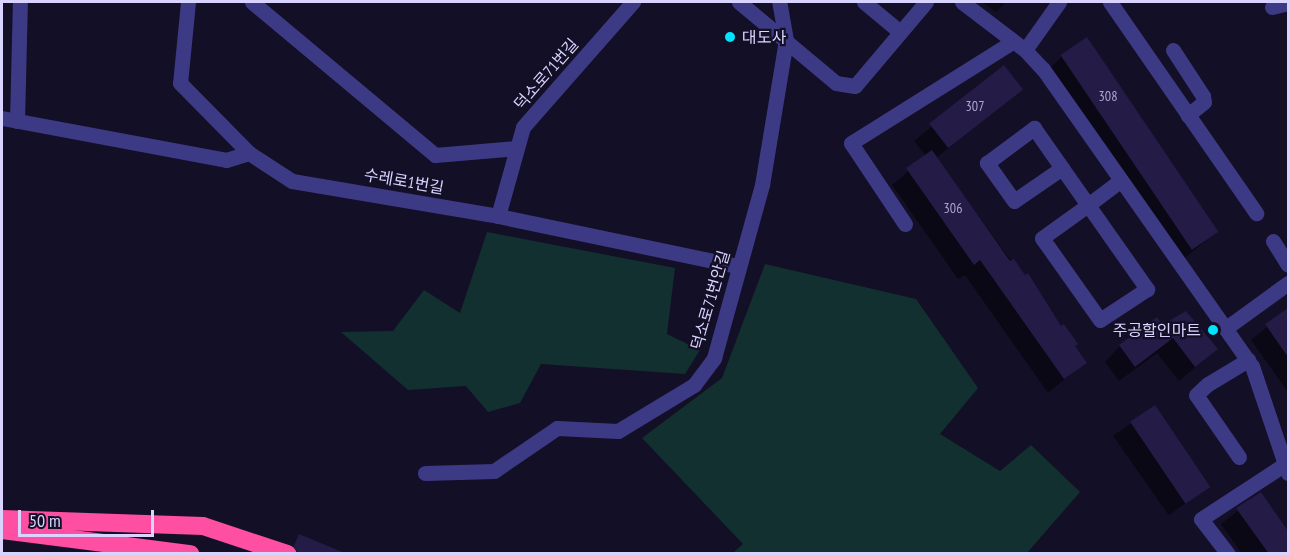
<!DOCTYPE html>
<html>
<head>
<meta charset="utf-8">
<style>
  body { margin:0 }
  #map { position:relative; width:1290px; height:555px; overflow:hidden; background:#130f26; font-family:"PT Sans Narrow","Noto Sans KR",sans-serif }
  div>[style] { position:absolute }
  .green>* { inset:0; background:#12302f }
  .shadow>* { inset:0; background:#0007; transform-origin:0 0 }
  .building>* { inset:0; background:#241b47; transform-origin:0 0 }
  .minor>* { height:15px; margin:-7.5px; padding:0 7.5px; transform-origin:7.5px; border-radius:7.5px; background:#3d3a85 }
  .highway>* { height:18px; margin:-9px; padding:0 9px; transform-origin:9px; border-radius:9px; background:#ff4fa3 }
  .dots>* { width:16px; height:16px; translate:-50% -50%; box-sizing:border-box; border:3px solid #130f26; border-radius:50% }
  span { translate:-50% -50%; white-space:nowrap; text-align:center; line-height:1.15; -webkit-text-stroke:4.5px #130f26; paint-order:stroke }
  .number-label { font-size:14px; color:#aca6d1 }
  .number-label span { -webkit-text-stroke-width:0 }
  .poi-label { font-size:16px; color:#d9d4ff }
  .left { translate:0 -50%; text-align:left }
  .right { translate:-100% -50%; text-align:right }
  .street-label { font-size:16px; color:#d9d4ff }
  .frame { position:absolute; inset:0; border:3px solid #d9d4ff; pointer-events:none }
  .scale { position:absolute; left:18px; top:510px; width:136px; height:27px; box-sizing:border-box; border:3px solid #d9d4ff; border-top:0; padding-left:8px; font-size:18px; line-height:21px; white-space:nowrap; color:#d9d4ff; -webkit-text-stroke:4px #130f26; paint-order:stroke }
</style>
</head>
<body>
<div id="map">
  <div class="green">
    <div style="clip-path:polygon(487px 232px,675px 268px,667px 334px,700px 350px,685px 374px,541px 364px,520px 403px,488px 412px,466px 386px,408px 390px,341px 332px,393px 331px,424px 290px,460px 313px)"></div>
    <div style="clip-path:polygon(765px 264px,916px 299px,978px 388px,940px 434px,1000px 471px,1031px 445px,1080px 492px,1027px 553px,733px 553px,743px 544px,642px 438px,722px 378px)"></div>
  </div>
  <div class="shadow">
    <div style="clip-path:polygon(982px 2px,1006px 2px,996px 12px)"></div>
    <div style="clip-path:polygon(1062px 56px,1217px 231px,1179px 263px,1047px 71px)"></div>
    <div style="clip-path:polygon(1004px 67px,1021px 89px,936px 158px,1085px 362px,1048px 393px,965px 275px,958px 279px,892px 185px,926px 156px,914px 141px)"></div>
    <div style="clip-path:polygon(1288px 310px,1288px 392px,1251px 340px)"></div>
    <div style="clip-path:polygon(1162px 327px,1216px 349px,1179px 381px,1157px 353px,1119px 381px,1105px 362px,1120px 346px)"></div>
    <div style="left:1154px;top:407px;width:97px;height:50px;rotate:55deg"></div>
    <div style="clip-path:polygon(1260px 494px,1288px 533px,1288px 554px,1242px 554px,1221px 524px)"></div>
  </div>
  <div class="building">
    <div style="left:1087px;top:37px;width:235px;height:32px;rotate:56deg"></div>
    <div style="left:1004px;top:65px;width:31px;height:95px;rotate:52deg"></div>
    <div style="clip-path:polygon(932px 150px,1010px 261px,1014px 259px,1025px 275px,1028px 273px,1061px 326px,1064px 324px,1078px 344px,1075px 346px,1087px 363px,1064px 379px,980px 260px,974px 265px,906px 168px)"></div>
    <div style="clip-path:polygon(1288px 308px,1288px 357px,1265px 324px)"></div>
    <div style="clip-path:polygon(1186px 311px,1218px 349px,1195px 367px,1173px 338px,1135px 367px,1119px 345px,1157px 317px,1162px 325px)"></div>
    <div style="left:1155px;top:405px;width:99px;height:30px;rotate:56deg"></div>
    <div style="clip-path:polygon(1261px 492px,1288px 531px,1288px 554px,1269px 554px,1236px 508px)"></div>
    <div style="clip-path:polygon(299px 534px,345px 553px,345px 554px,298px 554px,294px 546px)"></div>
  </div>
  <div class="minor">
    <div style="left:188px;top:2px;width:81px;rotate:95.6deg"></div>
    <div style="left:180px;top:83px;width:98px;rotate:45.4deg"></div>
    <div style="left:249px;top:153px;width:51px;rotate:33.1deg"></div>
    <div style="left:292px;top:181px;width:209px;rotate:9.6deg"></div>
    <div style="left:498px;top:216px;width:245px;rotate:11.8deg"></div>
    <div style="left:252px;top:2px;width:239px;rotate:39.9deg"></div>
    <div style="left:435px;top:155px;width:82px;rotate:-4.9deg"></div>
    <div style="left:739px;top:2px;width:126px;rotate:39.9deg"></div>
    <div style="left:836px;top:83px;width:19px;rotate:9deg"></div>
    <div style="left:855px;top:86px;width:110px;rotate:-49.8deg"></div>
    <div style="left:864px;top:2px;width:47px;rotate:39.8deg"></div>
    <div style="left:962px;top:2px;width:79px;rotate:37.3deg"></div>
    <div style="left:1025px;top:50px;width:26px;rotate:47deg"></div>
    <div style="left:1043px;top:69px;width:363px;rotate:54.9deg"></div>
    <div style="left:1252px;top:366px;width:113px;rotate:71.4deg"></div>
    <div style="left:1110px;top:2px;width:257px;rotate:55.3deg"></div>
    <div style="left:1272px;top:7px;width:16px;rotate:-14deg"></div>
    <div style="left:1025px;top:50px;width:59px;rotate:-54.7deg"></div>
    <div style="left:1173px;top:50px;width:55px;rotate:56.9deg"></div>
    <div style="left:1203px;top:96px;width:6px;rotate:81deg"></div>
    <div style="left:1204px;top:102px;width:21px;rotate:141deg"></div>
    <div style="left:2px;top:118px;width:228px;rotate:10.6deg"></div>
    <div style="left:226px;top:160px;width:24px;rotate:-17deg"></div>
    <div style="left:17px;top:121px;width:119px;rotate:-88.6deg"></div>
    <div style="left:1062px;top:168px;width:58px;rotate:145.5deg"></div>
    <div style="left:1014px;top:201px;width:47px;rotate:-125.4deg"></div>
    <div style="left:987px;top:163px;width:59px;rotate:-36.7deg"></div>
    <div style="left:1034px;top:128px;width:49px;rotate:55deg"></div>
    <div style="left:1062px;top:168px;width:45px;rotate:54.9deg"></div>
    <div style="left:1088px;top:205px;width:103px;rotate:54.9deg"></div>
    <div style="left:1147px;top:289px;width:56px;rotate:146.6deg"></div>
    <div style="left:1100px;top:320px;width:100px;rotate:-125.3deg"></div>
    <div style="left:1042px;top:238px;width:57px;rotate:-35.7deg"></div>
    <div style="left:1088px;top:205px;width:41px;rotate:-37.1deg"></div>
    <div style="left:498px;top:216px;width:92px;rotate:-74.3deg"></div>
    <div style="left:523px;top:127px;width:167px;rotate:-48.7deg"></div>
    <div style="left:905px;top:224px;width:97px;rotate:-123.7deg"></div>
    <div style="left:851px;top:143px;width:190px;rotate:-32.1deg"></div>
    <div style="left:1273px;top:241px;width:28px;rotate:58deg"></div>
    <div style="left:1226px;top:328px;width:77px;rotate:-36deg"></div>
    <div style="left:1239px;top:457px;width:75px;rotate:-124.7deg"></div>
    <div style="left:1196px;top:395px;width:16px;rotate:-43deg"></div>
    <div style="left:1208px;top:384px;width:47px;rotate:-31deg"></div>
    <div style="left:425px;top:473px;width:69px;rotate:-1.7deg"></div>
    <div style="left:494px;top:471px;width:76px;rotate:-34.3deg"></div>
    <div style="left:557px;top:428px;width:61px;rotate:2.8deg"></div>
    <div style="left:618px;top:431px;width:89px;rotate:-31.2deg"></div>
    <div style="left:694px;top:385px;width:34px;rotate:-53deg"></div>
    <div style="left:714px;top:358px;width:180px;rotate:-74.5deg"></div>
    <div style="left:762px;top:185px;width:147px;rotate:-80.6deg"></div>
    <div style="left:786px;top:40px;width:39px;rotate:-100deg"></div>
    <div style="left:1228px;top:554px;width:44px;rotate:-127.6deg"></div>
    <div style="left:1201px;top:519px;width:100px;rotate:-33.2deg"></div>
  </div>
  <div class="highway">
    <div style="left:2px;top:519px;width:201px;rotate:2deg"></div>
    <div style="left:203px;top:526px;width:89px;rotate:18.4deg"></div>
    <div style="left:2px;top:530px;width:190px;rotate:7.3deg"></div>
  </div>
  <div class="dots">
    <div style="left:730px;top:37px;background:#00e5ff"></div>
    <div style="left:1213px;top:330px;background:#00e5ff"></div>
  </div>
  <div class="number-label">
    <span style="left:1108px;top:96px">308</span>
    <span style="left:975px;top:106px">307</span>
    <span style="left:953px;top:208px">306</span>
  </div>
  <div class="poi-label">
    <span class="left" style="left:742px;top:37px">대도사</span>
    <span class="right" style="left:1201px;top:330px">주공할인마트</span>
  </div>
  <div class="street-label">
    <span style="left:546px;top:74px;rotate:-49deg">덕소로71번길</span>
    <span style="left:404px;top:181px;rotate:10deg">수레로1번길</span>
    <span style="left:710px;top:300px;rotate:-74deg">덕소로71번안길</span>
  </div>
  <div class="frame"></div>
  <div class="scale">50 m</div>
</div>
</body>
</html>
